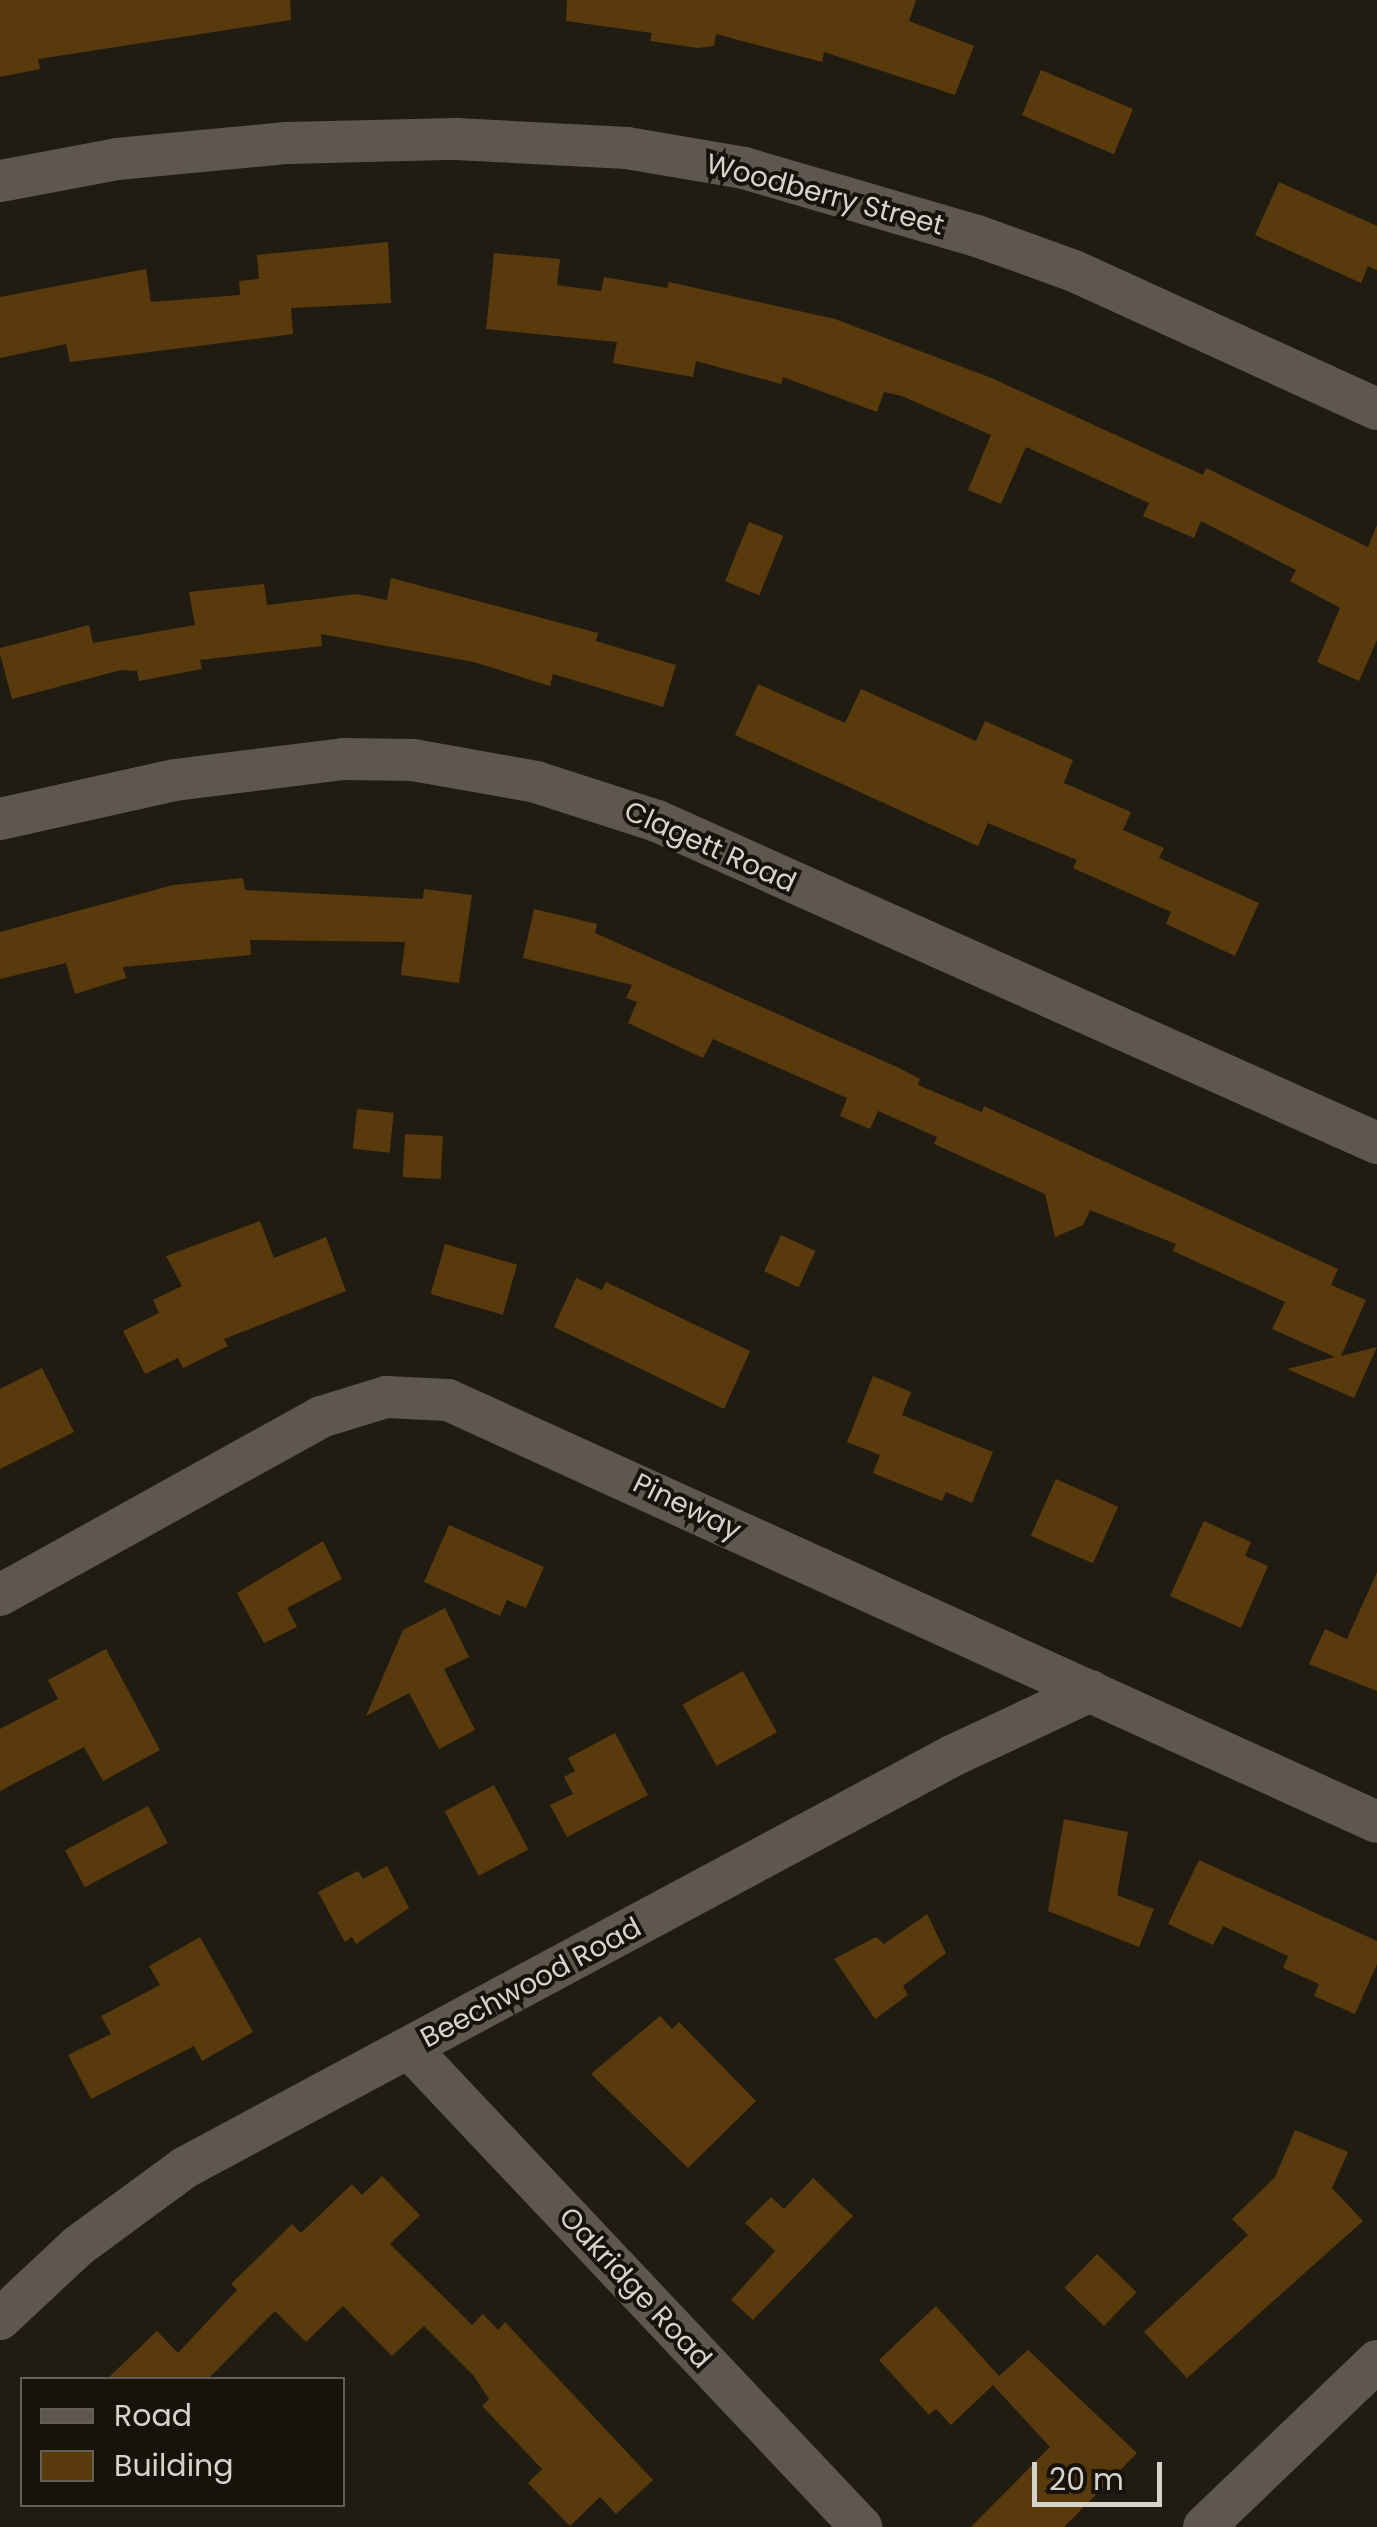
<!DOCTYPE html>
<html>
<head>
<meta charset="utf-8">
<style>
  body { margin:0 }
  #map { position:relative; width:1377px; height:2527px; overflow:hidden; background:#211c12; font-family:Poppins,sans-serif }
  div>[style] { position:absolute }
  .building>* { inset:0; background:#593a0c; transform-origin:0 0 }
  .street>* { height:42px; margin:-21px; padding:0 21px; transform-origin:21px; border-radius:21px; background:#5d574d }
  span { translate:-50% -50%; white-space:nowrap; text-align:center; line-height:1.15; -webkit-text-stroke:8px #17130a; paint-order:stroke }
  .street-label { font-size:28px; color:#d6d2cc }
  .legend { position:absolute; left:20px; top:2377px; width:325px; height:130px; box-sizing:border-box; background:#17130a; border:2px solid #635f58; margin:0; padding:12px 18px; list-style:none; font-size:30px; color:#d6d2cc }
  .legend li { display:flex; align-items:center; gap:20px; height:50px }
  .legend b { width:50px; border:2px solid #635f58 }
  .scale { position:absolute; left:1032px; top:2462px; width:130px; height:45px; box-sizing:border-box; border:5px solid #d6d2cc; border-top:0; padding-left:12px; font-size:30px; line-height:35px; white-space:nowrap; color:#d6d2cc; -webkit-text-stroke:8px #17130a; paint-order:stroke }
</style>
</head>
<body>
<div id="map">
  <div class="building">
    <div style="clip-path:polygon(0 0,290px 0,291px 20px,38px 59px,40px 69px,0 77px)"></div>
    <div style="clip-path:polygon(567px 0,916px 0,909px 21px,974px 46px,955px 95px,824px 52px,822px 62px,716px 34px,714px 46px,698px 48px,650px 41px,652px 33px,566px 21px)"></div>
    <div style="left:1041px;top:70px;width:100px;height:49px;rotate:23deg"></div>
    <div style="clip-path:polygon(1279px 182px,1377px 226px,1377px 270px,1368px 266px,1361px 283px,1255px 235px)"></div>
    <div style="clip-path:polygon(388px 242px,391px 303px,291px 308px,293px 334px,70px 362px,66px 344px,0 358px,0 297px,146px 269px,151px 302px,240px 295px,239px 281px,259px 279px,257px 255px)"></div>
    <div style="clip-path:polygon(494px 253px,560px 259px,557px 285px,601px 291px,604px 277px,667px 288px,669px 282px,835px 319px,989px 377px,1203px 475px,1206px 468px,1368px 547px,1377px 525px,1377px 640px,1359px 681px,1317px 662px,1340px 608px,1290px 581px,1296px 570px,1201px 521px,1194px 538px,1143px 516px,1149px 503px,1026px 447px,1001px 504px,968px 490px,991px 435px,902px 396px,884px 392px,877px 412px,783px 377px,781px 384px,696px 361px,693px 377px,613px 363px,617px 342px,486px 329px)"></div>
    <div style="left:749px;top:522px;width:37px;height:64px;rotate:22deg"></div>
    <div style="clip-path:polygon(391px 578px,598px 633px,596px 641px,676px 665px,663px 707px,553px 674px,550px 686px,474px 662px,321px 634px,322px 646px,200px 660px,202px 669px,139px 681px,137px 671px,121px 670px,12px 699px,0 654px,0 648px,89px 625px,93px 643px,195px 625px,189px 592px,264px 584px,267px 605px,357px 594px,387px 600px)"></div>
    <div style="clip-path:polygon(758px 684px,845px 723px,861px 689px,976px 741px,985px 721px,1073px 760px,1064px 783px,1131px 812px,1123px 830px,1164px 848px,1159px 858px,1259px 903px,1235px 956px,1166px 924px,1171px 912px,1073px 868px,1077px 860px,988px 823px,978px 846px,735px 735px)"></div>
    <div style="clip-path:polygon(243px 878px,245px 890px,423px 899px,424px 889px,472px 895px,459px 983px,401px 975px,405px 942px,250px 940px,251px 955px,123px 967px,126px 978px,75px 994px,66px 963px,0 979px,0 932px,173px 885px)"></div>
    <div style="clip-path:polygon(534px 909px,597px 924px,595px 933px,897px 1067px,920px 1079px,918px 1085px,982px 1112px,984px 1106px,1338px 1269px,1331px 1285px,1366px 1300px,1341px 1356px,1377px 1347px,1354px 1398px,1287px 1369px,1335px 1357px,1272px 1329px,1285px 1302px,1173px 1251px,1176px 1244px,1090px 1210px,1083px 1225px,1055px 1237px,1045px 1194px,934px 1144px,937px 1137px,878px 1111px,870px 1129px,840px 1116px,847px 1098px,713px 1039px,703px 1058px,628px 1023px,637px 1002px,626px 998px,632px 985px,523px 958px)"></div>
    <div style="left:357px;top:1109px;width:37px;height:40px;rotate:6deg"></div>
    <div style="left:405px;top:1134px;width:38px;height:43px;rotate:3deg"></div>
    <div style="clip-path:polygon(260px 1221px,274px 1258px,326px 1237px,346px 1291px,224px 1339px,228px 1346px,183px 1368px,178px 1358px,145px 1374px,123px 1331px,159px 1313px,153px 1300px,182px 1286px,166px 1256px)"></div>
    <div style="left:781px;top:1235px;width:38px;height:40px;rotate:25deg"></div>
    <div style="left:445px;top:1244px;width:75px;height:52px;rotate:16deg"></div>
    <div style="clip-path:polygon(576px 1278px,602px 1290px,606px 1282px,750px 1351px,724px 1409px,554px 1327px)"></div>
    <div style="clip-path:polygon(42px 1368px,74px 1432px,0 1469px,0 1389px)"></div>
    <div style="clip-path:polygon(873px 1376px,911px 1392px,902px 1415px,993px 1452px,972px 1503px,946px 1492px,942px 1501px,873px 1473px,880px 1455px,847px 1442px)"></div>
    <div style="left:1056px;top:1479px;width:68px;height:62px;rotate:24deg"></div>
    <div style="clip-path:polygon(1204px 1521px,1251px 1542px,1245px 1556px,1268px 1566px,1241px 1628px,1170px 1596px)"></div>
    <div style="clip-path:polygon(449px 1525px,544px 1567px,526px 1608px,507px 1600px,500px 1616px,424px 1582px)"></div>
    <div style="clip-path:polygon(323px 1541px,342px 1579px,287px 1608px,297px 1627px,264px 1643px,237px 1593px)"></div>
    <div style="clip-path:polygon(1377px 1572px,1377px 1691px,1309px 1664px,1325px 1629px,1347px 1639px)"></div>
    <div style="clip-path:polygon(445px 1608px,469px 1657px,444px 1669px,475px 1730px,439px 1749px,409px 1693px,366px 1716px,403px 1630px)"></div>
    <div style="clip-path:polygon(106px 1649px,160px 1750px,103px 1781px,84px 1747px,0 1791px,0 1729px,58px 1699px,48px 1680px)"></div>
    <div style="left:743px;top:1671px;width:70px;height:69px;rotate:61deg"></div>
    <div style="clip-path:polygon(615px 1733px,648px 1795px,567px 1837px,550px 1805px,573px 1794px,564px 1777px,575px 1771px,568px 1758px)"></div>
    <div style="left:494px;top:1785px;width:73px;height:56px;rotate:62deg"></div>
    <div style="left:148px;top:1806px;width:42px;height:94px;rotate:62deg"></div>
    <div style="clip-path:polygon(1064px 1819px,1128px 1832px,1117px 1895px,1154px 1909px,1139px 1947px,1048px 1911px)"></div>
    <div style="clip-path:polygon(1199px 1860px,1377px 1941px,1377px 1964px,1355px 2014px,1314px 1996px,1319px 1984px,1283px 1968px,1288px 1956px,1223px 1926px,1213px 1945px,1168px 1924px)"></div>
    <div style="clip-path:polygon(387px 1866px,409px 1908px,356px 1944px,352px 1937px,345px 1942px,318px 1892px,358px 1871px,363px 1879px)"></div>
    <div style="clip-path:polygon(927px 1914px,946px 1953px,903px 1986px,908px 1995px,875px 2019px,834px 1959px,876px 1937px,884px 1944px)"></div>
    <div style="clip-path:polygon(200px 1937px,253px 2032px,202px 2061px,194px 2046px,91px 2099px,68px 2055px,111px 2034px,101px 2016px,160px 1985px,149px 1966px)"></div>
    <div style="clip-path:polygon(660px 2016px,672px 2029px,679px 2022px,756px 2101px,688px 2168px,591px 2074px)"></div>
    <div style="clip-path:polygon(1295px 2130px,1348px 2152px,1332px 2188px,1363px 2221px,1187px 2378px,1144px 2332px,1248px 2235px,1232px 2219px,1275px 2177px)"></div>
    <div style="clip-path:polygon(382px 2176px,420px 2215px,390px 2244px,472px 2325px,483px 2314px,498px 2330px,505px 2322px,653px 2480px,616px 2514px,600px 2497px,570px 2526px,528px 2483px,542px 2469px,482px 2406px,489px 2399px,473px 2375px,424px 2326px,392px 2356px,343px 2306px,306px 2342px,275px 2311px,207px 2380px,106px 2380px,157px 2331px,178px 2353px,237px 2290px,231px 2284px,292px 2224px,301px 2233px,352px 2184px,362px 2195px)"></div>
    <div style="clip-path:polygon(813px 2178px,853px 2216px,753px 2320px,731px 2300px,775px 2251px,745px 2223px,771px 2197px,784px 2209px)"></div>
    <div style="left:1097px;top:2254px;width:55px;height:47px;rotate:44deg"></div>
    <div style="clip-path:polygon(936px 2306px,999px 2376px,1028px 2350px,1137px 2453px,1064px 2527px,971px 2527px,1050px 2447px,993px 2385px,951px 2425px,936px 2409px,929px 2415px,879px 2360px)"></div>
  </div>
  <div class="street">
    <div style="left:0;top:181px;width:119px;rotate:-10.6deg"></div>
    <div style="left:117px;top:159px;width:171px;rotate:-5.4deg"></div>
    <div style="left:287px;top:143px;width:169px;rotate:-1.4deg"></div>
    <div style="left:456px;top:139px;width:171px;rotate:3deg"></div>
    <div style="left:627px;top:148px;width:119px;rotate:9.7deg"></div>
    <div style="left:744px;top:168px;width:243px;rotate:16.3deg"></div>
    <div style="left:977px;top:236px;width:103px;rotate:19.8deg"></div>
    <div style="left:1074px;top:271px;width:333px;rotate:24.5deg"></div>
    <div style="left:0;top:819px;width:179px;rotate:-12.6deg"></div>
    <div style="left:175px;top:780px;width:170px;rotate:-7.1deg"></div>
    <div style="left:344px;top:759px;width:69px;rotate:0.8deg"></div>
    <div style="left:413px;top:760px;width:125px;rotate:10.1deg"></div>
    <div style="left:536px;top:782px;width:127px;rotate:17.9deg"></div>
    <div style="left:657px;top:821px;width:789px;rotate:24.1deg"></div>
    <div style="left:0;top:1595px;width:367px;rotate:-29deg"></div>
    <div style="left:321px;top:1417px;width:68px;rotate:-17.1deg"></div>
    <div style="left:386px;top:1397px;width:62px;rotate:2.8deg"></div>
    <div style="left:448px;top:1400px;width:1020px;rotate:24.43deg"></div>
    <div style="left:409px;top:2048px;width:659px;rotate:46.66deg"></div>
    <div style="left:0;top:2319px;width:107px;rotate:-43.1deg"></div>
    <div style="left:78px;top:2246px;width:132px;rotate:-36.3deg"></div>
    <div style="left:184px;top:2168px;width:872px;rotate:-28.21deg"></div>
    <div style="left:952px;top:1756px;width:153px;rotate:-25.1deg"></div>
    <div style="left:1204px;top:2527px;width:240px;rotate:-43.8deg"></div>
  </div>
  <div class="street-label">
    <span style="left:825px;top:195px;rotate:15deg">Woodberry Street</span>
    <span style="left:710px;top:847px;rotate:24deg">Clagett Road</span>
    <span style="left:687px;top:1507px;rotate:26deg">Pineway</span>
    <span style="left:531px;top:1983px;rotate:-28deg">Beechwood Road</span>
    <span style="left:635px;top:2288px;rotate:47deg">Oakridge Road</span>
  </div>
  <ul class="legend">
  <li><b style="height:12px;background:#5d574d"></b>Road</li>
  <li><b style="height:28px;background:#593a0c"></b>Building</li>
  </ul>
  <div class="scale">20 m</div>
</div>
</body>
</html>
